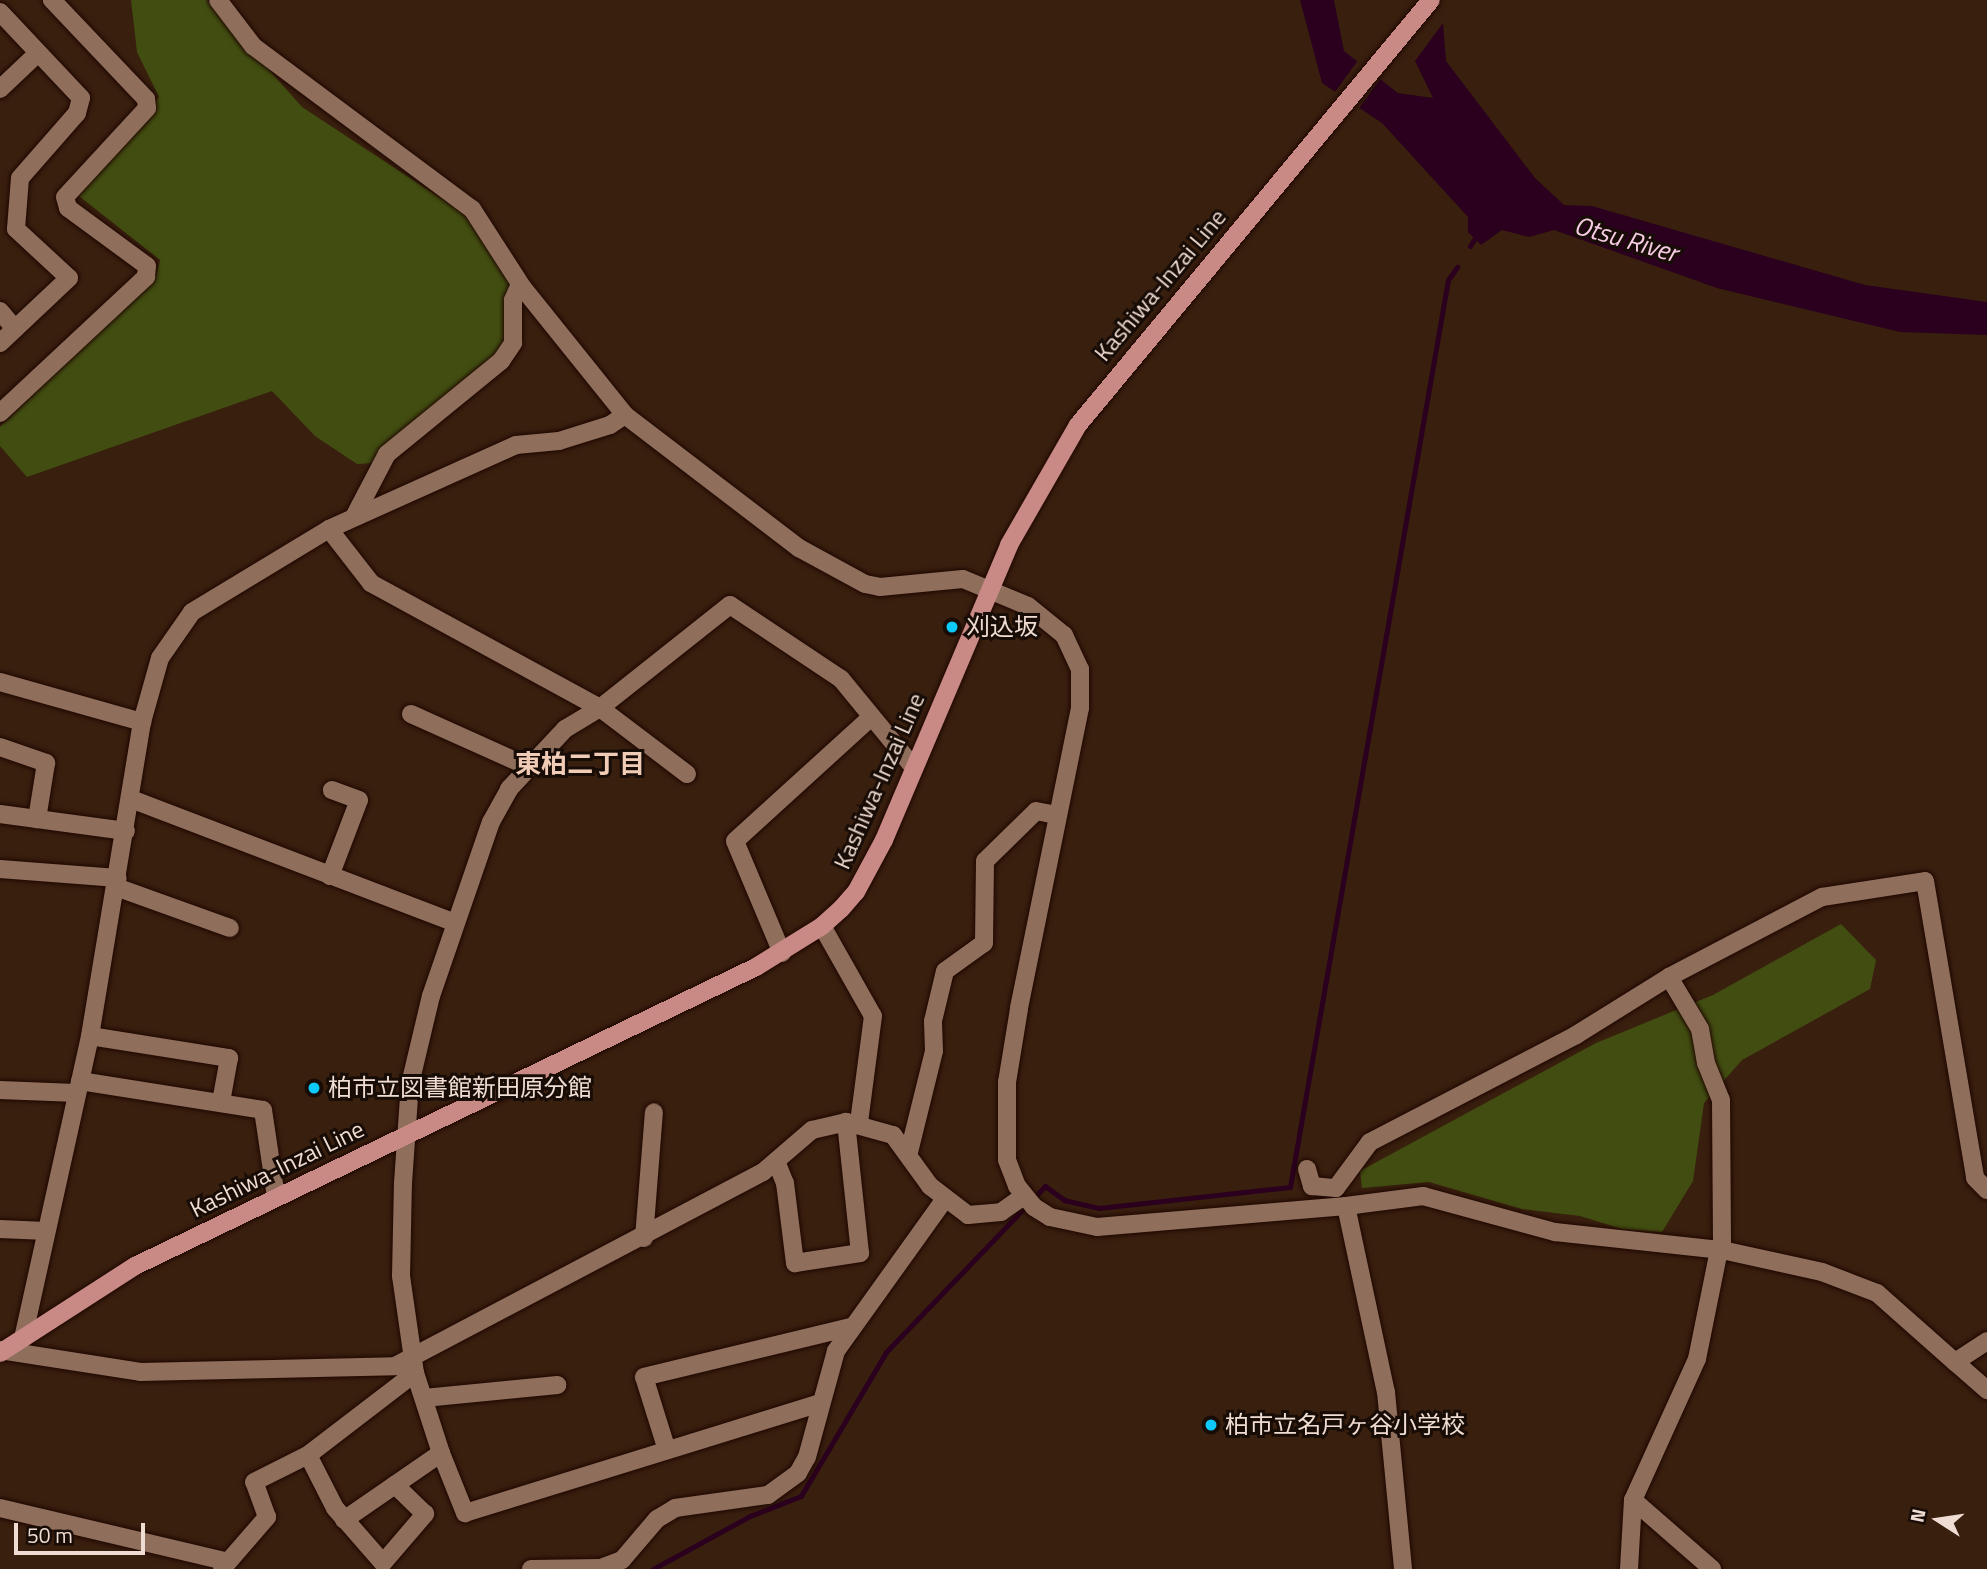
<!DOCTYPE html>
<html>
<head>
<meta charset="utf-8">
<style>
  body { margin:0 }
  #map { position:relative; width:1987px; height:1569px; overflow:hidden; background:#391f0e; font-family:"Titillium Web","Noto Sans JP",sans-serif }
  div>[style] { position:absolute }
  .green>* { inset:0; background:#424e11 }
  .water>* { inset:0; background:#2b001e }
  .pier>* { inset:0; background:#391f0e; transform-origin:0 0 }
  .stream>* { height:5px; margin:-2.5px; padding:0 2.5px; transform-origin:2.5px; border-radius:2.5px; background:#2b001e }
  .roads { filter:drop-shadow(0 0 2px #1f0700) drop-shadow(0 0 2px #1f0700) }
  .minor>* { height:18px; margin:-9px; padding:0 9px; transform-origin:9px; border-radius:9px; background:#8f6f5c }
  .major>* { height:18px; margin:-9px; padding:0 9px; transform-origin:9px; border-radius:9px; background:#c98a85 }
  .dots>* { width:19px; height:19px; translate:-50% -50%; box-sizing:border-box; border:4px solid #180c06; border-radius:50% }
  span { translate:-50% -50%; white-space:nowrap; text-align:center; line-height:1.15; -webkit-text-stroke:6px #180c06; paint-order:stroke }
  .street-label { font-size:24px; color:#efdcd2 }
  .poi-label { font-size:24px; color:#efdcd2 }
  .left { translate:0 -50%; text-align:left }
  .water-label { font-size:26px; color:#f6cce4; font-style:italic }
  .neighbourhood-label { font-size:26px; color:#f0ccb7; font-weight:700 }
  .north { position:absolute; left:1903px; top:1485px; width:70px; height:70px; -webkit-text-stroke:5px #180c06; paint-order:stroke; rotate:282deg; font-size:19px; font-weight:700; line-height:28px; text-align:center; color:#efdcd2 }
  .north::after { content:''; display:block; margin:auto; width:24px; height:32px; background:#efdcd2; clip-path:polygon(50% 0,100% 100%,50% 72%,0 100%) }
  .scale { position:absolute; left:14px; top:1523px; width:131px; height:32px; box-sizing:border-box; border:4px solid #efdcd2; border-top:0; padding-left:9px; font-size:21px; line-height:24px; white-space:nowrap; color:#efdcd2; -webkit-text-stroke:5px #180c06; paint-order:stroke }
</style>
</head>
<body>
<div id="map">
  <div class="green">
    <div style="clip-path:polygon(131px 0,207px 0,302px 107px,463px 213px,512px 285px,508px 337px,483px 383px,391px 462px,357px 464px,315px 436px,272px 391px,27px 477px,0 446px,0 427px,156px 276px,160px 260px,79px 196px,159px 97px,137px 52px)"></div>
    <div style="clip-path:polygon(1841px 924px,1876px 960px,1870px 989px,1742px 1060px,1704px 1103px,1693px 1181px,1662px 1232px,1622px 1229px,1580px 1216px,1522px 1209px,1429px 1182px,1362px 1188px,1360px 1171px,1596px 1043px,1713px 995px)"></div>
  </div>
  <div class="water">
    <div style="clip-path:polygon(1300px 0,1334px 0,1344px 51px,1398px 93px,1433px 98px,1415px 61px,1443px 23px,1446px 61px,1535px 178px,1564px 205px,1592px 206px,1865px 285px,1987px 302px,1987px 335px,1900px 332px,1717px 288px,1554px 230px,1529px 237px,1502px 230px,1481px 245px,1468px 232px,1468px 217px,1382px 123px,1322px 83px)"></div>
  </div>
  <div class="pier">
    <div style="left:1359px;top:59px;width:29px;height:43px;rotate:36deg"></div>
  </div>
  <div class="stream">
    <div style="left:1470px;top:246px;width:15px;rotate:-58deg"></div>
    <div style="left:653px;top:1569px;width:111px;rotate:-28.7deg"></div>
    <div style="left:750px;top:1516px;width:55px;rotate:-21.4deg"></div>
    <div style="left:801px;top:1496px;width:167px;rotate:-59.4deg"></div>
    <div style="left:886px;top:1352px;width:230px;rotate:-46.2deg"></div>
    <div style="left:1045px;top:1186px;width:24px;rotate:36deg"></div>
    <div style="left:1064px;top:1200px;width:36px;rotate:13deg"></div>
    <div style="left:1099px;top:1208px;width:192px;rotate:-6.3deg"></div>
    <div style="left:1290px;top:1187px;width:921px;rotate:-80.12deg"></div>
    <div style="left:1448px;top:280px;width:16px;rotate:-55deg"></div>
  </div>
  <div class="roads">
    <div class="minor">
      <div style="left:218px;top:0;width:58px;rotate:52.7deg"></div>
      <div style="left:253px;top:46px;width:273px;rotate:36.7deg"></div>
      <div style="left:472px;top:209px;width:94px;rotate:57.2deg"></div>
      <div style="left:523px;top:288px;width:163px;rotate:51.2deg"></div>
      <div style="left:625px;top:415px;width:219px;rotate:37.4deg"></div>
      <div style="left:799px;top:548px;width:75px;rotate:28.6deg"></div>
      <div style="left:865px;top:584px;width:15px;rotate:11deg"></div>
      <div style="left:880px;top:587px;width:83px;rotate:-5.5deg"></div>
      <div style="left:963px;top:579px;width:70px;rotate:22.6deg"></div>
      <div style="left:1028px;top:606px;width:46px;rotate:38.9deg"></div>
      <div style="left:1064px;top:635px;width:38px;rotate:65deg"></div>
      <div style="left:1080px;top:669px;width:39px;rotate:90deg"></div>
      <div style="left:1080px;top:708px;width:307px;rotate:101.5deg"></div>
      <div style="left:1019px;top:1009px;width:74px;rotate:99.3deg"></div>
      <div style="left:1007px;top:1082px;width:78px;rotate:90deg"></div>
      <div style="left:1007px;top:1160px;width:28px;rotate:69deg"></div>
      <div style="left:1017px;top:1186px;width:27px;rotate:51deg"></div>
      <div style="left:1034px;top:1207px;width:19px;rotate:32deg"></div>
      <div style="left:1050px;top:1217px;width:48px;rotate:12deg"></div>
      <div style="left:1097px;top:1227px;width:250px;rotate:-4.8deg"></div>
      <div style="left:1346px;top:1206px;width:190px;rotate:77.9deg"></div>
      <div style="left:1386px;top:1392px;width:178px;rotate:84.5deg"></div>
      <div style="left:0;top:12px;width:118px;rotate:46.7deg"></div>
      <div style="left:81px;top:98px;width:16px;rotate:105deg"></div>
      <div style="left:77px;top:113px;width:86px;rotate:131.2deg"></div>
      <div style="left:20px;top:178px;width:51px;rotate:94.5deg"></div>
      <div style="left:16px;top:229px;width:72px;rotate:42.8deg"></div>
      <div style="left:69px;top:278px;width:95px;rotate:136.7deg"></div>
      <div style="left:0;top:89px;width:52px;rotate:-43.5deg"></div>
      <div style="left:0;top:311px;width:23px;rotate:50deg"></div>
      <div style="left:0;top:413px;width:200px;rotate:-43deg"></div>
      <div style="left:146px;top:277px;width:11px;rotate:-85deg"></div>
      <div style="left:147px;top:266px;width:98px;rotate:-143.7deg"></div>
      <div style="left:68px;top:208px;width:11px;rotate:-105deg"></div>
      <div style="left:65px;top:197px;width:121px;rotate:-47.3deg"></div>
      <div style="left:147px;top:108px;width:9px;rotate:-96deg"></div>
      <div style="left:146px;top:99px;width:137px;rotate:-133.5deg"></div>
      <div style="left:354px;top:517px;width:71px;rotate:-62.4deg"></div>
      <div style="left:387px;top:454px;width:147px;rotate:-39.2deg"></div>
      <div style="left:501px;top:361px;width:22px;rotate:-56deg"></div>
      <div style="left:513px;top:343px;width:43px;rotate:-90deg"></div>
      <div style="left:513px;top:300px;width:17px;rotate:-66deg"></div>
      <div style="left:0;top:682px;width:148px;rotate:15.7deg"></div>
      <div style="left:411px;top:714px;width:129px;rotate:24.2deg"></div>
      <div style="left:0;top:747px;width:49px;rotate:19.2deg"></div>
      <div style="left:46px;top:763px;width:57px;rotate:99.1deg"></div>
      <div style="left:687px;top:774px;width:109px;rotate:-142.8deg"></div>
      <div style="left:600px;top:708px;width:166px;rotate:-38.4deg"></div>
      <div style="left:730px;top:605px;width:133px;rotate:33.7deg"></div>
      <div style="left:841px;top:679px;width:115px;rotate:50.6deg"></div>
      <div style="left:131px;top:799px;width:347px;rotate:20.9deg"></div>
      <div style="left:0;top:814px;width:127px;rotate:7.7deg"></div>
      <div style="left:0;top:869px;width:118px;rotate:4.4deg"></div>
      <div style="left:330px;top:876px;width:81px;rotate:-69.1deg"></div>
      <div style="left:359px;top:800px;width:29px;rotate:-160deg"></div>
      <div style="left:116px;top:887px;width:121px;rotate:19.8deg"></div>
      <div style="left:822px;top:926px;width:103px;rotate:60.5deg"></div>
      <div style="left:873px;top:1016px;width:108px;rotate:97.5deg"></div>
      <div style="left:782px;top:953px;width:121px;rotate:-112.8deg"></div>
      <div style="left:735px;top:841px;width:183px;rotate:-42.3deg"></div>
      <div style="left:1669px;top:977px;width:61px;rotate:59.2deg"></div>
      <div style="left:1700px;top:1029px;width:35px;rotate:80deg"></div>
      <div style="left:1706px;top:1063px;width:40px;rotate:68deg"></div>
      <div style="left:1721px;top:1100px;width:150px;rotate:89.6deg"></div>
      <div style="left:90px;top:1036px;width:141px;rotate:9deg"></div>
      <div style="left:229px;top:1058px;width:45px;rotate:100.3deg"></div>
      <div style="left:80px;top:1081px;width:185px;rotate:9deg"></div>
      <div style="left:263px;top:1110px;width:88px;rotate:81.5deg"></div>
      <div style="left:0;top:1090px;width:76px;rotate:2.3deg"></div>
      <div style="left:909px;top:1152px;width:104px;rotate:-76.1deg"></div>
      <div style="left:934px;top:1051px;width:30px;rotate:-92deg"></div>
      <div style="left:933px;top:1021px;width:51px;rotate:-76.5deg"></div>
      <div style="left:945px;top:971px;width:48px;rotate:-35.7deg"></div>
      <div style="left:984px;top:943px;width:82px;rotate:-89.3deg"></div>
      <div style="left:985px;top:861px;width:71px;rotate:-44.4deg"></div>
      <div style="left:1036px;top:811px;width:20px;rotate:11deg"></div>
      <div style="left:776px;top:1161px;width:24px;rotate:68deg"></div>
      <div style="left:785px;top:1183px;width:81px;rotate:82.9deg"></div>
      <div style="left:795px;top:1263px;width:66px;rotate:-8.7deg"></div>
      <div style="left:860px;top:1253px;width:132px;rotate:-96.1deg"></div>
      <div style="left:1307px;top:1169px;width:18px;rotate:74deg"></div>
      <div style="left:1312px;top:1186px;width:24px;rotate:5deg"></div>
      <div style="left:1336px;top:1188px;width:57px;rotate:-53.5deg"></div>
      <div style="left:1370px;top:1142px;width:232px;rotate:-27.4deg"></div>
      <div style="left:1576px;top:1035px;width:110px;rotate:-31.9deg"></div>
      <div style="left:1669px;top:977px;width:173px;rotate:-27.6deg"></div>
      <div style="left:1822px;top:897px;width:104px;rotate:-8.8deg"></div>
      <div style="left:1925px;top:881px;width:301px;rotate:80.4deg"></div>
      <div style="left:1975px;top:1178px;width:17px;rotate:45deg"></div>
      <div style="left:1346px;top:1206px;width:78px;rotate:-7.4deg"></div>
      <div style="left:1423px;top:1196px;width:137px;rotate:15.3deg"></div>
      <div style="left:1555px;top:1232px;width:168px;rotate:6.2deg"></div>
      <div style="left:1722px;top:1250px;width:102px;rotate:12.4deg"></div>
      <div style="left:1822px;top:1272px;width:59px;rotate:20.9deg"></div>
      <div style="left:1877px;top:1293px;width:104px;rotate:41.5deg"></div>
      <div style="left:1955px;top:1362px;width:38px;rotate:-33deg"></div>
      <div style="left:0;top:1229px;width:46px;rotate:2.5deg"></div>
      <div style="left:644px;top:1238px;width:126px;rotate:-85.5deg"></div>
      <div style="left:24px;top:1334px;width:305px;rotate:-77.5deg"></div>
      <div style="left:90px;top:1036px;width:318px;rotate:-80.6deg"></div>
      <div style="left:142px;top:722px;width:66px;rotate:-74.3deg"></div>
      <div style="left:160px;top:658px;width:56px;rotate:-55.2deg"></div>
      <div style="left:192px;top:612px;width:160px;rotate:-31.2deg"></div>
      <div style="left:329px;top:529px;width:205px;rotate:-24.2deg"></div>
      <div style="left:516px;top:445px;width:43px;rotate:-5.3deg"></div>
      <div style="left:559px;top:441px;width:53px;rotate:-17.4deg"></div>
      <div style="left:610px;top:425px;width:18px;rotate:-34deg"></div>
      <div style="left:0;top:1350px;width:142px;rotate:8.9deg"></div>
      <div style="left:140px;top:1372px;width:255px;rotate:-1.3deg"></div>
      <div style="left:395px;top:1366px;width:416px;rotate:-27.8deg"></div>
      <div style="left:763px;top:1172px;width:65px;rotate:-40.6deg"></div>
      <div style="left:812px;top:1130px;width:35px;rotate:-13deg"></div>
      <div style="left:846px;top:1122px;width:49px;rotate:15.5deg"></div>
      <div style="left:893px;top:1135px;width:63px;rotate:54deg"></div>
      <div style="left:930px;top:1186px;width:48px;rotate:37.3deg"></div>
      <div style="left:968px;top:1215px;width:33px;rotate:-5deg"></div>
      <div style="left:1001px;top:1212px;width:28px;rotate:-35deg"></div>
      <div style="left:1955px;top:1362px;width:43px;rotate:41.2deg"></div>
      <div style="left:424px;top:1398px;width:134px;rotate:-5.6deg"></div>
      <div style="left:666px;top:1447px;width:73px;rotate:-107.4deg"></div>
      <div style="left:644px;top:1377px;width:212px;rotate:-13.6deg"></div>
      <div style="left:441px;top:1453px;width:65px;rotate:68.2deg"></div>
      <div style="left:465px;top:1513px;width:369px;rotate:-17.2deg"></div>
      <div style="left:308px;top:1455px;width:59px;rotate:63deg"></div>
      <div style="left:335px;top:1508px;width:73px;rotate:48.9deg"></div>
      <div style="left:383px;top:1563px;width:65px;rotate:-49.4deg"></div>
      <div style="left:425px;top:1514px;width:42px;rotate:-136deg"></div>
      <div style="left:1633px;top:1500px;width:105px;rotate:41.1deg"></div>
      <div style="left:0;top:1508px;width:234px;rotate:13.3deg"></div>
      <div style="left:344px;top:1520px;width:118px;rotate:-34.6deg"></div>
      <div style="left:441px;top:1453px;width:84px;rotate:-108deg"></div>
      <div style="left:222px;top:1569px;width:69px;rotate:-49.1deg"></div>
      <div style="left:267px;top:1517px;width:37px;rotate:-110deg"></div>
      <div style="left:254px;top:1482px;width:60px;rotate:-26.6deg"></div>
      <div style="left:308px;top:1455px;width:135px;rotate:-37.5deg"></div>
      <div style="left:415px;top:1373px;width:98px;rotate:-98.2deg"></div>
      <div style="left:401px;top:1276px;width:93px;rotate:-88.8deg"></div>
      <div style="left:403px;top:1183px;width:99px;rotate:-86deg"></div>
      <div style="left:410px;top:1084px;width:90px;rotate:-76.6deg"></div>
      <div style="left:431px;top:996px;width:184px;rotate:-71deg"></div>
      <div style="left:491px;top:822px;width:38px;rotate:-61deg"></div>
      <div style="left:509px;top:789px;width:82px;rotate:-47deg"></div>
      <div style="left:565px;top:729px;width:41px;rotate:-31deg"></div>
      <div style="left:600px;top:708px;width:261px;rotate:-151.4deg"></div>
      <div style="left:371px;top:583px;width:68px;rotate:-127.9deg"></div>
      <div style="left:531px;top:1569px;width:70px;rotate:-0.8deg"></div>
      <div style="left:601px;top:1568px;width:22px;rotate:-21deg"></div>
      <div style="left:622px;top:1560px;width:54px;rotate:-49.5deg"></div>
      <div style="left:657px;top:1519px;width:21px;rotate:-31deg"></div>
      <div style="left:675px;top:1508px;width:94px;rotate:-8deg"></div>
      <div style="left:768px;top:1495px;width:37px;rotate:-36deg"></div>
      <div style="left:798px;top:1473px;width:18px;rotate:-61deg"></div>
      <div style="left:807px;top:1457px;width:110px;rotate:-74.7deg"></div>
      <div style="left:836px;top:1351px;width:186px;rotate:-54.4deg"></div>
      <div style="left:1629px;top:1569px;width:69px;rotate:-86.7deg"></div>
      <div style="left:1633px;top:1500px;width:155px;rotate:-65.6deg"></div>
      <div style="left:1697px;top:1359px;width:111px;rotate:-78.6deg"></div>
    </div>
    <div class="major">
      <div style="left:0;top:1353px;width:161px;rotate:-32.8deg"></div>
      <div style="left:135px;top:1266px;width:689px;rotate:-25.71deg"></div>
      <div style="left:756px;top:967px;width:78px;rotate:-31.8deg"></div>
      <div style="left:822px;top:926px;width:25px;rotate:-42deg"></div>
      <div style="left:841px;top:909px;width:23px;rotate:-49deg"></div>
      <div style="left:856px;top:892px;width:59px;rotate:-61.7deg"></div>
      <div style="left:884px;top:840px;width:320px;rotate:-67deg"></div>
      <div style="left:1009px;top:545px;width:138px;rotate:-60.1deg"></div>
      <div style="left:1078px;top:425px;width:552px;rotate:-50.29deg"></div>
    </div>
  </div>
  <div class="dots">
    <div style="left:952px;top:627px;background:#0bcafa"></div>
    <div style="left:314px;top:1088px;background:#0bcafa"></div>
    <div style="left:1211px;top:1425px;background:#0bcafa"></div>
  </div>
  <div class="street-label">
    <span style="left:1160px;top:285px;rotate:-50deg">Kashiwa-Inzai Line</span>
    <span style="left:879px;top:781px;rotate:-66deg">Kashiwa-Inzai Line</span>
    <span style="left:277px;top:1169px;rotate:-26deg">Kashiwa-Inzai Line</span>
  </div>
  <div class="poi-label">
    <span class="left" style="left:966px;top:627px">刈込坂</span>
    <span class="left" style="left:328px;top:1088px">柏市立図書館新田原分館</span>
    <span class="left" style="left:1225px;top:1425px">柏市立名戸ヶ谷小学校</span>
  </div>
  <div class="water-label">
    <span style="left:1626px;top:239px;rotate:16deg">Otsu River</span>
  </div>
  <div class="neighbourhood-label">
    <span style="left:580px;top:764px">東柏二丁目</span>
  </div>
  <div class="north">N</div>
  <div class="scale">50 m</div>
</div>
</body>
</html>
